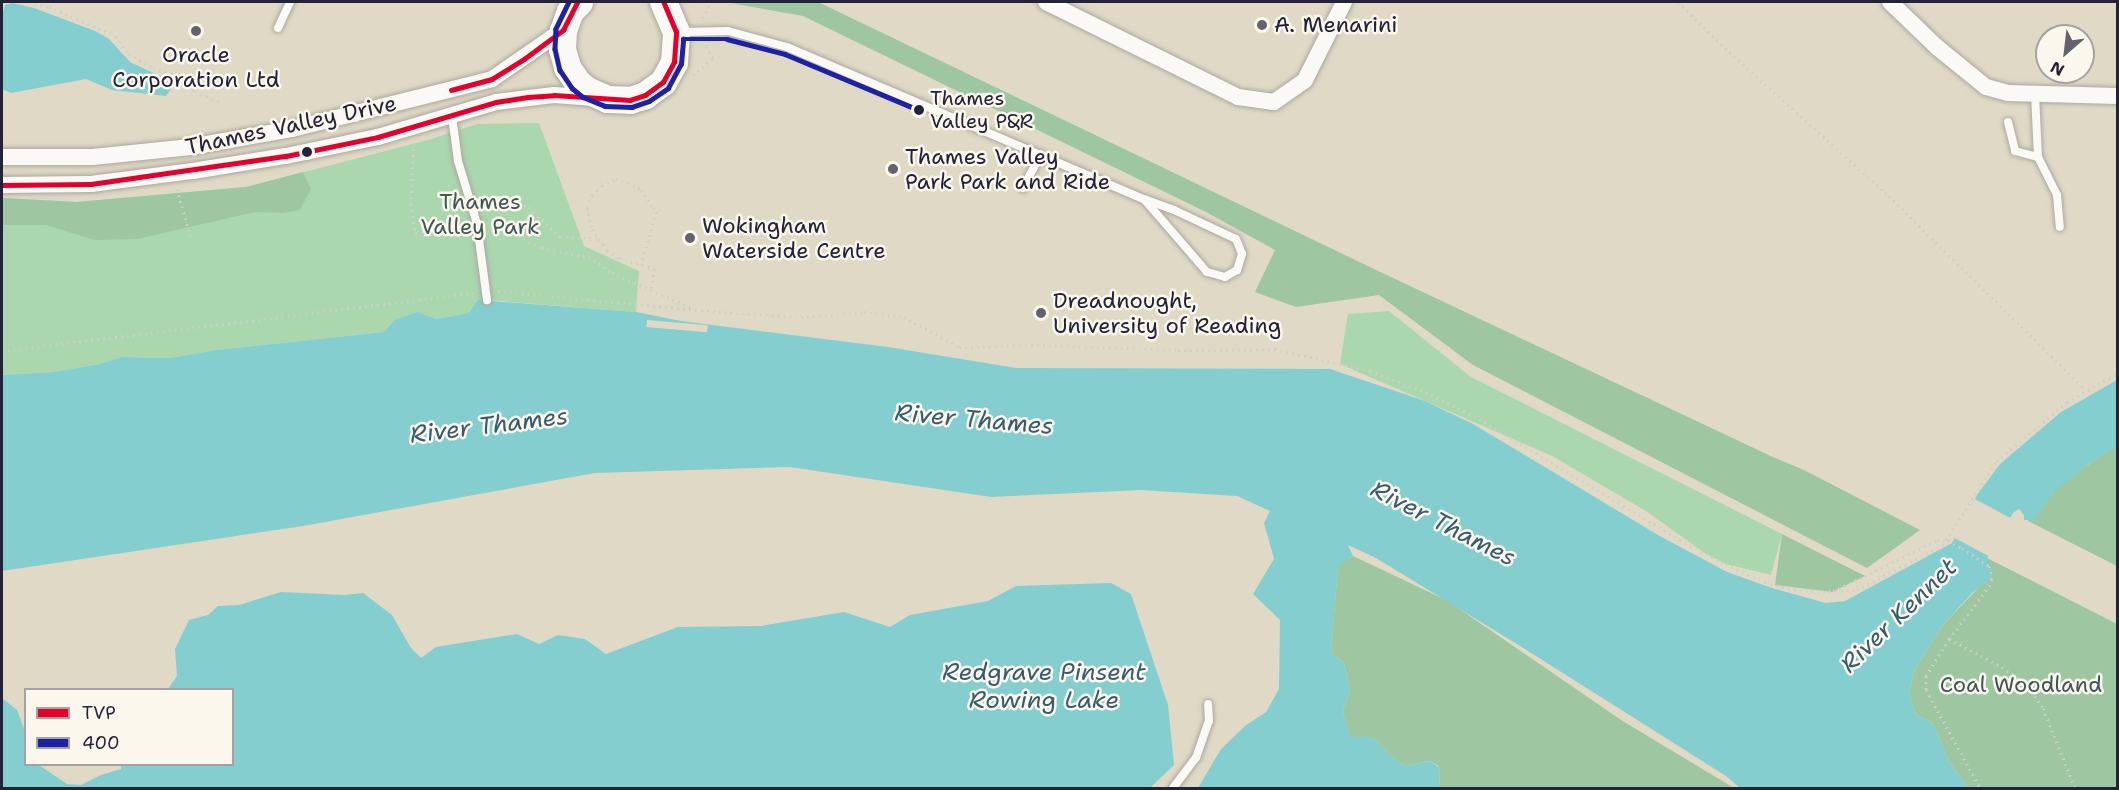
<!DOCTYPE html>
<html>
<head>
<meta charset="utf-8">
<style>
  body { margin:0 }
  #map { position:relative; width:2119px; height:790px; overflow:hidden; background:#e0d9c6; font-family:"Shantell Sans",sans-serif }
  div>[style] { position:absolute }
  .green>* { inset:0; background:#aad7ae }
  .forest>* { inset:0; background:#9dc6a1 }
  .water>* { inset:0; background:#84cecf }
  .pier>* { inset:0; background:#e0d9c6; transform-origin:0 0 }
  .path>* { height:3px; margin-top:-1.5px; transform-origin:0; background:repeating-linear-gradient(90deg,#d0cecb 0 1.5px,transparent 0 6px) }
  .roads { filter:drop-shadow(0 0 2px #aca89f) drop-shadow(0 0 2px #aca89f) }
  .service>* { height:8px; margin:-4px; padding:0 4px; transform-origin:4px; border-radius:4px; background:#faf9f6 }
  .minor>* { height:16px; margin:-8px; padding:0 8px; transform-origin:8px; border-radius:8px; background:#faf9f6 }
  .primary>* { height:27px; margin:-13.5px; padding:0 13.5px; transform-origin:13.5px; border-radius:13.5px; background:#faf9f6 }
  .path-bridge>* { height:3px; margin-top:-1.5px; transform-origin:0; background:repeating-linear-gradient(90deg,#d0cecb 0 1.5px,transparent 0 6px) }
  .bus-1>* { height:4.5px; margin:-2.25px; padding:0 2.25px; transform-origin:2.25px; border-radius:2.25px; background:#e4002b }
  .bus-2>* { height:4.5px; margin:-2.25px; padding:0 2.25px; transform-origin:2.25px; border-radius:2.25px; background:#1c21a6 }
  .dots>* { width:16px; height:16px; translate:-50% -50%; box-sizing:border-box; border:3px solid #fbf7ec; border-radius:50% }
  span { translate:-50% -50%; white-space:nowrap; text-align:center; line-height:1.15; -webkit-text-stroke:5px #fbf7ec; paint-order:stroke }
  .bus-label { font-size:20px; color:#22223b }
  .left { translate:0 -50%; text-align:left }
  .poi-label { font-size:22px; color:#22223b }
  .street-label { font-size:22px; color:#22223b }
  .park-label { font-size:22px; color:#3e5858 }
  .water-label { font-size:24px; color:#375c70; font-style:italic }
  .frame { position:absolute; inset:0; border:3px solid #22223b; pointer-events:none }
  .legend { position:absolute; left:24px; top:688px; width:210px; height:78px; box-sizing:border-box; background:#fbf7ec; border:2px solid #a4a2a5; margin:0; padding:8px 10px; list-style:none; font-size:18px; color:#22223b }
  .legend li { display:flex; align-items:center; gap:12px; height:30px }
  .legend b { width:30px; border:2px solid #a4a2a5 }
  .north { position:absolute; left:2035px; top:24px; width:60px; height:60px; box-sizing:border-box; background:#fbf7ec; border:2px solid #a4a2a5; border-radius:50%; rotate:208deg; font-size:16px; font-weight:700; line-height:24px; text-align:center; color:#22223b }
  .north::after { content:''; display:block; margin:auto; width:21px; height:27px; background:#64626c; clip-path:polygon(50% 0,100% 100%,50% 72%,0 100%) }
</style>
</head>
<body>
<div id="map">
  <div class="green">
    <div style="clip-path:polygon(539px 123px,584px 246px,639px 271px,636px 312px,487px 300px,469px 313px,436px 319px,417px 312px,384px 332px,216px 350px,170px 358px,121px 357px,100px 364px,54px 372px,2px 375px,2px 198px,77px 202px,246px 187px,428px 140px,477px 124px)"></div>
    <div style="clip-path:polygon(1389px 311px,1471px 377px,1782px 534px,1771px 575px,1726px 564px,1706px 554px,1646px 511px,1552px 456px,1340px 364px,1348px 314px)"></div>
  </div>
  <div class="forest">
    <div style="clip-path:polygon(725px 2px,818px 2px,1374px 269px,1775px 458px,1804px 470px,1920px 530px,1867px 568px,1473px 365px,1379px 295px,1296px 307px,1255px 292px,1275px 250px,1206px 212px,803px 16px)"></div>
    <div style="clip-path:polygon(303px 172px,311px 189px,300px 210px,282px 213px,255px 212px,137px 239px,95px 240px,46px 225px,2px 225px,2px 198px,77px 202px,246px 187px)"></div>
    <div style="clip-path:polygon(2117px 445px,2117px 566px,2028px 521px,2062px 483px)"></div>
    <div style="clip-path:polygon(1782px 534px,1865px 576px,1832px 592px,1775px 585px)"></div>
    <div style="clip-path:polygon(1353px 556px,1448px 601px,1621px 720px,1734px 788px,1440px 788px,1439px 766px,1429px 761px,1406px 766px,1397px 761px,1372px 737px,1350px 738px,1343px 711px,1350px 690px,1344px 663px,1331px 653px,1338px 566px)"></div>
    <div style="clip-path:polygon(1987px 558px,2117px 624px,2117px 788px,1968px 788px,1948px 760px,1933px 723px,1916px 715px,1909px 693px,1914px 671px,1943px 625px,1984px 582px)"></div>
  </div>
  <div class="water">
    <div style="clip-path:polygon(12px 3px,34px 8px,95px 31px,109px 39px,130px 62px,160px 76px,173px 86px,166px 96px,112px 90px,86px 79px,11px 93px,2px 89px,2px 16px,5px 5px)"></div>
    <div style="clip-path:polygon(478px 300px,636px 312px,681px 321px,888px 347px,1016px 368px,1330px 369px,1425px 401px,1473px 424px,1658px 535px,1727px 572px,1775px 589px,1826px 603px,1845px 601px,1952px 543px,1977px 495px,2000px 464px,2061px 412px,2117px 380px,2117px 447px,2089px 464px,2053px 493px,2034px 520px,2024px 520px,2024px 515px,2019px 509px,2013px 513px,1987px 558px,1988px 565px,1993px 569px,1991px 578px,1972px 593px,1943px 625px,1914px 671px,1909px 693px,1916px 715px,1933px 723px,1948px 760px,1968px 788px,1740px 788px,1726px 776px,1512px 641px,1376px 558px,1348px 545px,1353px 556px,1338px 567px,1331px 653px,1344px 663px,1350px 690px,1343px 711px,1350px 737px,1372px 737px,1397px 761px,1406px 766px,1429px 761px,1439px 767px,1440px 788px,1198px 788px,1221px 749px,1245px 726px,1266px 712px,1279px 689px,1280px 620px,1253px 594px,1274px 559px,1264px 523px,1270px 511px,1237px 496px,1141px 490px,991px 497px,790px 467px,595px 473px,303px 526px,2px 571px,2px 375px,54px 372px,100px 364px,121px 357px,170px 358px,216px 350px,384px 332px,395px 320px,417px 312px,436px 319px,469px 313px)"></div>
    <div style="clip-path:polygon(1111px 583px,1131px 594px,1168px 705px,1174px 765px,1150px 788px,2px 788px,2px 698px,17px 710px,25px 731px,26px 764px,39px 765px,67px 784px,81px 785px,101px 775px,121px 769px,121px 765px,232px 764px,232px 690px,168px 689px,177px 676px,175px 649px,189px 620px,208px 615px,218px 606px,239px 605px,281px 592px,345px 595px,363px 593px,392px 615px,411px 648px,421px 658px,436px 647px,517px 634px,539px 644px,558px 635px,585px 639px,606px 654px,678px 627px,761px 626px,844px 612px,890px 627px,910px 615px,988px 601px,1016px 586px)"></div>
  </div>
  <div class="pier">
    <div style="left:647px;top:320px;width:61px;height:7px;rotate:5deg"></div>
    <div style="left:1973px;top:498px;width:45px;height:44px;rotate:28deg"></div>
  </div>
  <div class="path">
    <div style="left:29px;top:2px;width:21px;rotate:14deg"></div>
    <div style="left:49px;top:7px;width:73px;rotate:23.4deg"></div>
    <div style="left:116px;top:36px;width:22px;rotate:54deg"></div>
    <div style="left:129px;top:54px;width:28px;rotate:30deg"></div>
    <div style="left:153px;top:68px;width:28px;rotate:18deg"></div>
    <div style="left:180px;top:77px;width:21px;rotate:45deg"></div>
    <div style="left:195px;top:92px;width:29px;rotate:22deg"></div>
    <div style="left:1678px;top:2px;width:66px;rotate:44.4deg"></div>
    <div style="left:1725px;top:48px;width:221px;rotate:42.1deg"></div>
    <div style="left:1889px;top:196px;width:276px;rotate:44.6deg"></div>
    <div style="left:703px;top:18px;width:18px;rotate:-63deg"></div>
    <div style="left:693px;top:75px;width:26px;rotate:-40deg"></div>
    <div style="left:713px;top:58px;width:17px;rotate:-121deg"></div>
    <div style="left:414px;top:143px;width:61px;rotate:92.8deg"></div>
    <div style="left:411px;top:204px;width:28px;rotate:82deg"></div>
    <div style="left:415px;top:232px;width:51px;rotate:-3.4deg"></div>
    <div style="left:177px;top:189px;width:55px;rotate:74.2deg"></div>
    <div style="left:483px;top:198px;width:47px;rotate:11.1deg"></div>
    <div style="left:529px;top:207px;width:43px;rotate:44.1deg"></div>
    <div style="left:560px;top:237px;width:37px;rotate:2deg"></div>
    <div style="left:491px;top:231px;width:27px;rotate:10deg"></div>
    <div style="left:518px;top:236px;width:27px;rotate:27deg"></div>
    <div style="left:542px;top:248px;width:48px;rotate:10.8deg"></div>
    <div style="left:589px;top:257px;width:28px;rotate:35deg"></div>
    <div style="left:612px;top:273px;width:87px;rotate:23.6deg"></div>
    <div style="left:641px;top:265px;width:58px;rotate:-74.1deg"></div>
    <div style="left:651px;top:288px;width:19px;rotate:-78deg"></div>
    <div style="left:655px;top:269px;width:39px;rotate:-163deg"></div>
    <div style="left:618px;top:258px;width:14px;rotate:-144deg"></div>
    <div style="left:607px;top:250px;width:28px;rotate:-125deg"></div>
    <div style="left:591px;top:227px;width:20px;rotate:-101deg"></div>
    <div style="left:587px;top:207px;width:13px;rotate:-67deg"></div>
    <div style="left:592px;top:195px;width:14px;rotate:-45deg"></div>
    <div style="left:602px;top:185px;width:15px;rotate:-23deg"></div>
    <div style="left:616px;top:179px;width:12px;rotate:14deg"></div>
    <div style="left:628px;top:182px;width:15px;rotate:32deg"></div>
    <div style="left:641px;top:190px;width:22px;rotate:56deg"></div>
    <div style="left:653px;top:208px;width:9px;rotate:13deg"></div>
    <div style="left:498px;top:291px;width:233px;rotate:5.4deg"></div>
    <div style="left:730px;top:313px;width:71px;rotate:3.2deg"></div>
    <div style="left:801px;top:317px;width:63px;rotate:-4.5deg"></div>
    <div style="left:864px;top:312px;width:40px;rotate:7.1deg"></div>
    <div style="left:904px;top:317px;width:63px;rotate:28.6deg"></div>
    <div style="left:959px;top:347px;width:72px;rotate:-1.6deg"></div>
    <div style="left:1031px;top:345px;width:147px;rotate:1.9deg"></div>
    <div style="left:1178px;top:350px;width:97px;rotate:-0.6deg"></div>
    <div style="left:1275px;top:349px;width:98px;rotate:13deg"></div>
    <div style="left:1370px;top:371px;width:60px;rotate:20.6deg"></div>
    <div style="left:1426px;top:392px;width:54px;rotate:26.6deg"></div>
    <div style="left:1474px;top:416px;width:252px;rotate:31deg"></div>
    <div style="left:1690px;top:546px;width:40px;rotate:26.6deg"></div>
    <div style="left:1726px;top:564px;width:43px;rotate:24.8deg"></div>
    <div style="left:1765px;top:582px;width:30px;rotate:15deg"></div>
    <div style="left:1794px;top:590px;width:29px;rotate:2deg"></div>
    <div style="left:1823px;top:591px;width:34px;rotate:-2deg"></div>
    <div style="left:1857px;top:590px;width:97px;rotate:-27.6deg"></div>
    <div style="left:1943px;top:545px;width:100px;rotate:-57.3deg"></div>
    <div style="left:1997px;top:461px;width:92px;rotate:-40.1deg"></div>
    <div style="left:2067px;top:402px;width:59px;rotate:-29.6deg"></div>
    <div style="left:2px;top:351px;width:475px;rotate:-7deg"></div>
    <div style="left:1962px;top:548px;width:32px;rotate:34deg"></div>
    <div style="left:1989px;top:566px;width:13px;rotate:77deg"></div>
    <div style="left:1992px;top:579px;width:6px;rotate:108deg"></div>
    <div style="left:1990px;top:585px;width:68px;rotate:127.2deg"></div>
    <div style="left:1949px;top:639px;width:44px;rotate:121.9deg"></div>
    <div style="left:1926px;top:676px;width:14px;rotate:90deg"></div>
    <div style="left:1926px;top:690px;width:112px;rotate:61.1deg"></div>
    <div style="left:1833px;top:591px;width:35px;rotate:-25deg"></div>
    <div style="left:1949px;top:639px;width:60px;rotate:27.8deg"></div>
    <div style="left:2002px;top:667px;width:32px;rotate:36deg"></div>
    <div style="left:2028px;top:686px;width:27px;rotate:56deg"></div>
    <div style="left:2043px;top:708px;width:86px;rotate:68.2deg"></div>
  </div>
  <div class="roads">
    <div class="service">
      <div style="left:278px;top:28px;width:29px;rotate:-65deg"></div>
      <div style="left:680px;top:32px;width:48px;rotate:-1.2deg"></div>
      <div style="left:728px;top:31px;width:61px;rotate:15.2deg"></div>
      <div style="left:787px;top:47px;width:388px;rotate:23.1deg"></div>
      <div style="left:2035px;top:94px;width:63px;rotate:87.3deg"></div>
      <div style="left:2038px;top:157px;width:42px;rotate:63.4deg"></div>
      <div style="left:2057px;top:195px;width:32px;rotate:85deg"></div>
      <div style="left:452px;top:116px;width:45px;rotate:82.4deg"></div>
      <div style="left:458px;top:161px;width:66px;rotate:73.2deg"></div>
      <div style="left:477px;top:224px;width:77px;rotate:82.5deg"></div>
      <div style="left:2008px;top:122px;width:30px;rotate:76deg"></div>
      <div style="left:2015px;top:151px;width:24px;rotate:15deg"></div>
      <div style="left:1023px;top:188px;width:38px;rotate:-62deg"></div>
      <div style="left:1144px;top:199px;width:32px;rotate:20deg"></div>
      <div style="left:1174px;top:210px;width:68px;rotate:25.1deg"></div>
      <div style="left:1236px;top:239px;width:16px;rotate:68deg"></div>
      <div style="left:1242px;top:254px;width:17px;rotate:107deg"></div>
      <div style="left:1237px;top:270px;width:14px;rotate:150deg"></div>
      <div style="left:1225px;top:277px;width:19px;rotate:-164deg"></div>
      <div style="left:1207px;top:272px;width:96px;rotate:-130.8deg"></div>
      <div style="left:1173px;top:788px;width:38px;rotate:-53deg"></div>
      <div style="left:1196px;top:758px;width:39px;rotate:-71deg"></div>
      <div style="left:1209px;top:721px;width:17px;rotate:-93deg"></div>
    </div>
    <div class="minor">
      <div style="left:1046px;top:2px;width:214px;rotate:26.3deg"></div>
      <div style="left:1238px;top:97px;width:36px;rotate:8deg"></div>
      <div style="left:1274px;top:102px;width:38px;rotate:-35deg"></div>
      <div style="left:1305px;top:80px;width:87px;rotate:-63.4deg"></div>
      <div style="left:1890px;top:2px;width:66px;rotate:43.8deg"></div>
      <div style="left:1938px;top:48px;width:62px;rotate:39.1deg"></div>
      <div style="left:1986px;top:87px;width:23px;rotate:15deg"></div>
      <div style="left:2008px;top:93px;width:110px;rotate:1.6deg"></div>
      <div style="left:2px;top:157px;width:91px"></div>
      <div style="left:93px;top:157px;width:98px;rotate:-5.9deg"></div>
      <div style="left:190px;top:147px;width:104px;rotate:-10deg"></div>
      <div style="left:292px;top:129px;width:206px;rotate:-14deg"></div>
      <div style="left:492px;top:79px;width:86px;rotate:-34.6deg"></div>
      <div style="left:2px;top:185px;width:89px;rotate:-0.6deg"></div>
      <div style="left:91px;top:184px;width:103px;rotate:-7.3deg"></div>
      <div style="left:193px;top:171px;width:94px;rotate:-9.2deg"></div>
      <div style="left:286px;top:156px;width:94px;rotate:-11.7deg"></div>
      <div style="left:378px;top:137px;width:123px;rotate:-16.5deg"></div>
      <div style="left:496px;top:102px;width:58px;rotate:-6.9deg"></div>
      <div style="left:554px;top:95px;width:41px;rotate:4.2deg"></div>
    </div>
    <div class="primary">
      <div style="left:579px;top:2px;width:13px;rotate:135deg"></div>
      <div style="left:570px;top:11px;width:20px;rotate:110deg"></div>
      <div style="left:563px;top:30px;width:19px;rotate:93deg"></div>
      <div style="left:562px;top:49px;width:19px;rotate:74deg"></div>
      <div style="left:567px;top:67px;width:18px;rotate:56deg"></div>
      <div style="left:577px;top:82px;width:13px;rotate:39deg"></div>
      <div style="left:587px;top:90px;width:22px;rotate:24deg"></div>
      <div style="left:607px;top:99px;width:23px;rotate:2deg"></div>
      <div style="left:630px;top:100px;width:16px;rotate:-18deg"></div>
      <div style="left:645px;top:95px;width:22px;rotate:-36deg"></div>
      <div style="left:663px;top:82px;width:23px;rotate:-61deg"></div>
      <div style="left:674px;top:62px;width:30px;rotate:-86deg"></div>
      <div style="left:676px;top:32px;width:33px;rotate:-113deg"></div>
    </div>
  </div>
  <div class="path-bridge">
    <div style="left:1865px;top:576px;width:80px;rotate:-26.6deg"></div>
    <div style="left:1937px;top:540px;width:11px;rotate:5deg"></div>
    <div style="left:1948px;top:541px;width:16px;rotate:27deg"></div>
  </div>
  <div class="bus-1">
    <div style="left:451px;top:90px;width:42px;rotate:-15deg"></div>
    <div style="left:492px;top:79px;width:38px;rotate:-32deg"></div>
    <div style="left:524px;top:59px;width:49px;rotate:-36.6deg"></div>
    <div style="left:563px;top:30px;width:31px;rotate:-63deg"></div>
    <div style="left:2px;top:185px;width:89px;rotate:-0.6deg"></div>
    <div style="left:91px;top:184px;width:197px;rotate:-8.2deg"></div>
    <div style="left:286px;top:156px;width:94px;rotate:-11.7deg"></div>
    <div style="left:378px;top:137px;width:123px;rotate:-16.5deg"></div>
    <div style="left:496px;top:102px;width:32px;rotate:-9deg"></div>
    <div style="left:528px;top:97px;width:26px;rotate:-4deg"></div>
    <div style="left:554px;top:95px;width:76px;rotate:3.8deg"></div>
    <div style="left:630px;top:100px;width:16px;rotate:-18deg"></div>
    <div style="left:645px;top:95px;width:22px;rotate:-36deg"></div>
    <div style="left:663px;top:82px;width:23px;rotate:-61deg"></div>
    <div style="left:674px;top:62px;width:30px;rotate:-86deg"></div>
    <div style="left:676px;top:32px;width:33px;rotate:-113deg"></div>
  </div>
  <div class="bus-2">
    <div style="left:569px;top:2px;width:30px;rotate:116deg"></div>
    <div style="left:556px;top:29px;width:20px;rotate:93deg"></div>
    <div style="left:555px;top:49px;width:22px;rotate:77deg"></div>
    <div style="left:560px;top:70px;width:22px;rotate:56deg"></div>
    <div style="left:572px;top:88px;width:14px;rotate:39deg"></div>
    <div style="left:583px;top:97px;width:24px;rotate:22deg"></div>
    <div style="left:605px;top:106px;width:27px;rotate:2deg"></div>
    <div style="left:632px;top:107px;width:18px;rotate:-19deg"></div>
    <div style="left:649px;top:101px;width:23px;rotate:-34deg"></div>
    <div style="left:668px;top:88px;width:27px;rotate:-62deg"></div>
    <div style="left:681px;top:64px;width:25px;rotate:-85deg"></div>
    <div style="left:683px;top:39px;width:44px"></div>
    <div style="left:727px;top:39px;width:60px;rotate:14.5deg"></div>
    <div style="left:785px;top:54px;width:145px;rotate:22.7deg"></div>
  </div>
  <div class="dots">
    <div style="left:1262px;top:25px;background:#64626c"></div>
    <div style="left:196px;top:31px;background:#64626c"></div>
    <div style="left:919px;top:110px;background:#22223b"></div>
    <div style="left:307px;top:152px;background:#22223b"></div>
    <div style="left:893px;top:169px;background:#64626c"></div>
    <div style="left:690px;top:238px;background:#64626c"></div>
    <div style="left:1041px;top:313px;background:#64626c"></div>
  </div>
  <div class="bus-label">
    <span class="left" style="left:930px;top:110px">Thames<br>Valley P&amp;R</span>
  </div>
  <div class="poi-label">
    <span class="left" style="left:1274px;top:25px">A. Menarini</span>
    <span style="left:196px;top:67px">Oracle<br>Corporation Ltd</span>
    <span class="left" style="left:905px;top:169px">Thames Valley<br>Park Park and Ride</span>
    <span class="left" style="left:702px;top:238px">Wokingham<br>Waterside Centre</span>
    <span class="left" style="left:1053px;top:313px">Dreadnought,<br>University of Reading</span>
  </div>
  <div class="street-label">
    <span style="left:291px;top:125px;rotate:-12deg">Thames Valley Drive</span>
  </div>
  <div class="park-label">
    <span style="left:480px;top:214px">Thames<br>Valley Park</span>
    <span style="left:2021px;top:685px">Coal Woodland</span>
  </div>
  <div class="water-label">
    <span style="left:974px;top:420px;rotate:5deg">River Thames</span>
    <span style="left:489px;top:426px;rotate:-7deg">River Thames</span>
    <span style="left:1443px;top:524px;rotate:27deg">River Thames</span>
    <span style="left:1899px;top:616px;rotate:-44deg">River Kennet</span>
    <span style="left:1044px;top:687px">Redgrave Pinsent<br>Rowing Lake</span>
  </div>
  <div class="frame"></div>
  <ul class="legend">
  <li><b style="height:8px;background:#e4002b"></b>TVP</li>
  <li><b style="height:8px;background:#1c21a6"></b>400</li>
  </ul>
  <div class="north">N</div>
</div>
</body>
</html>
